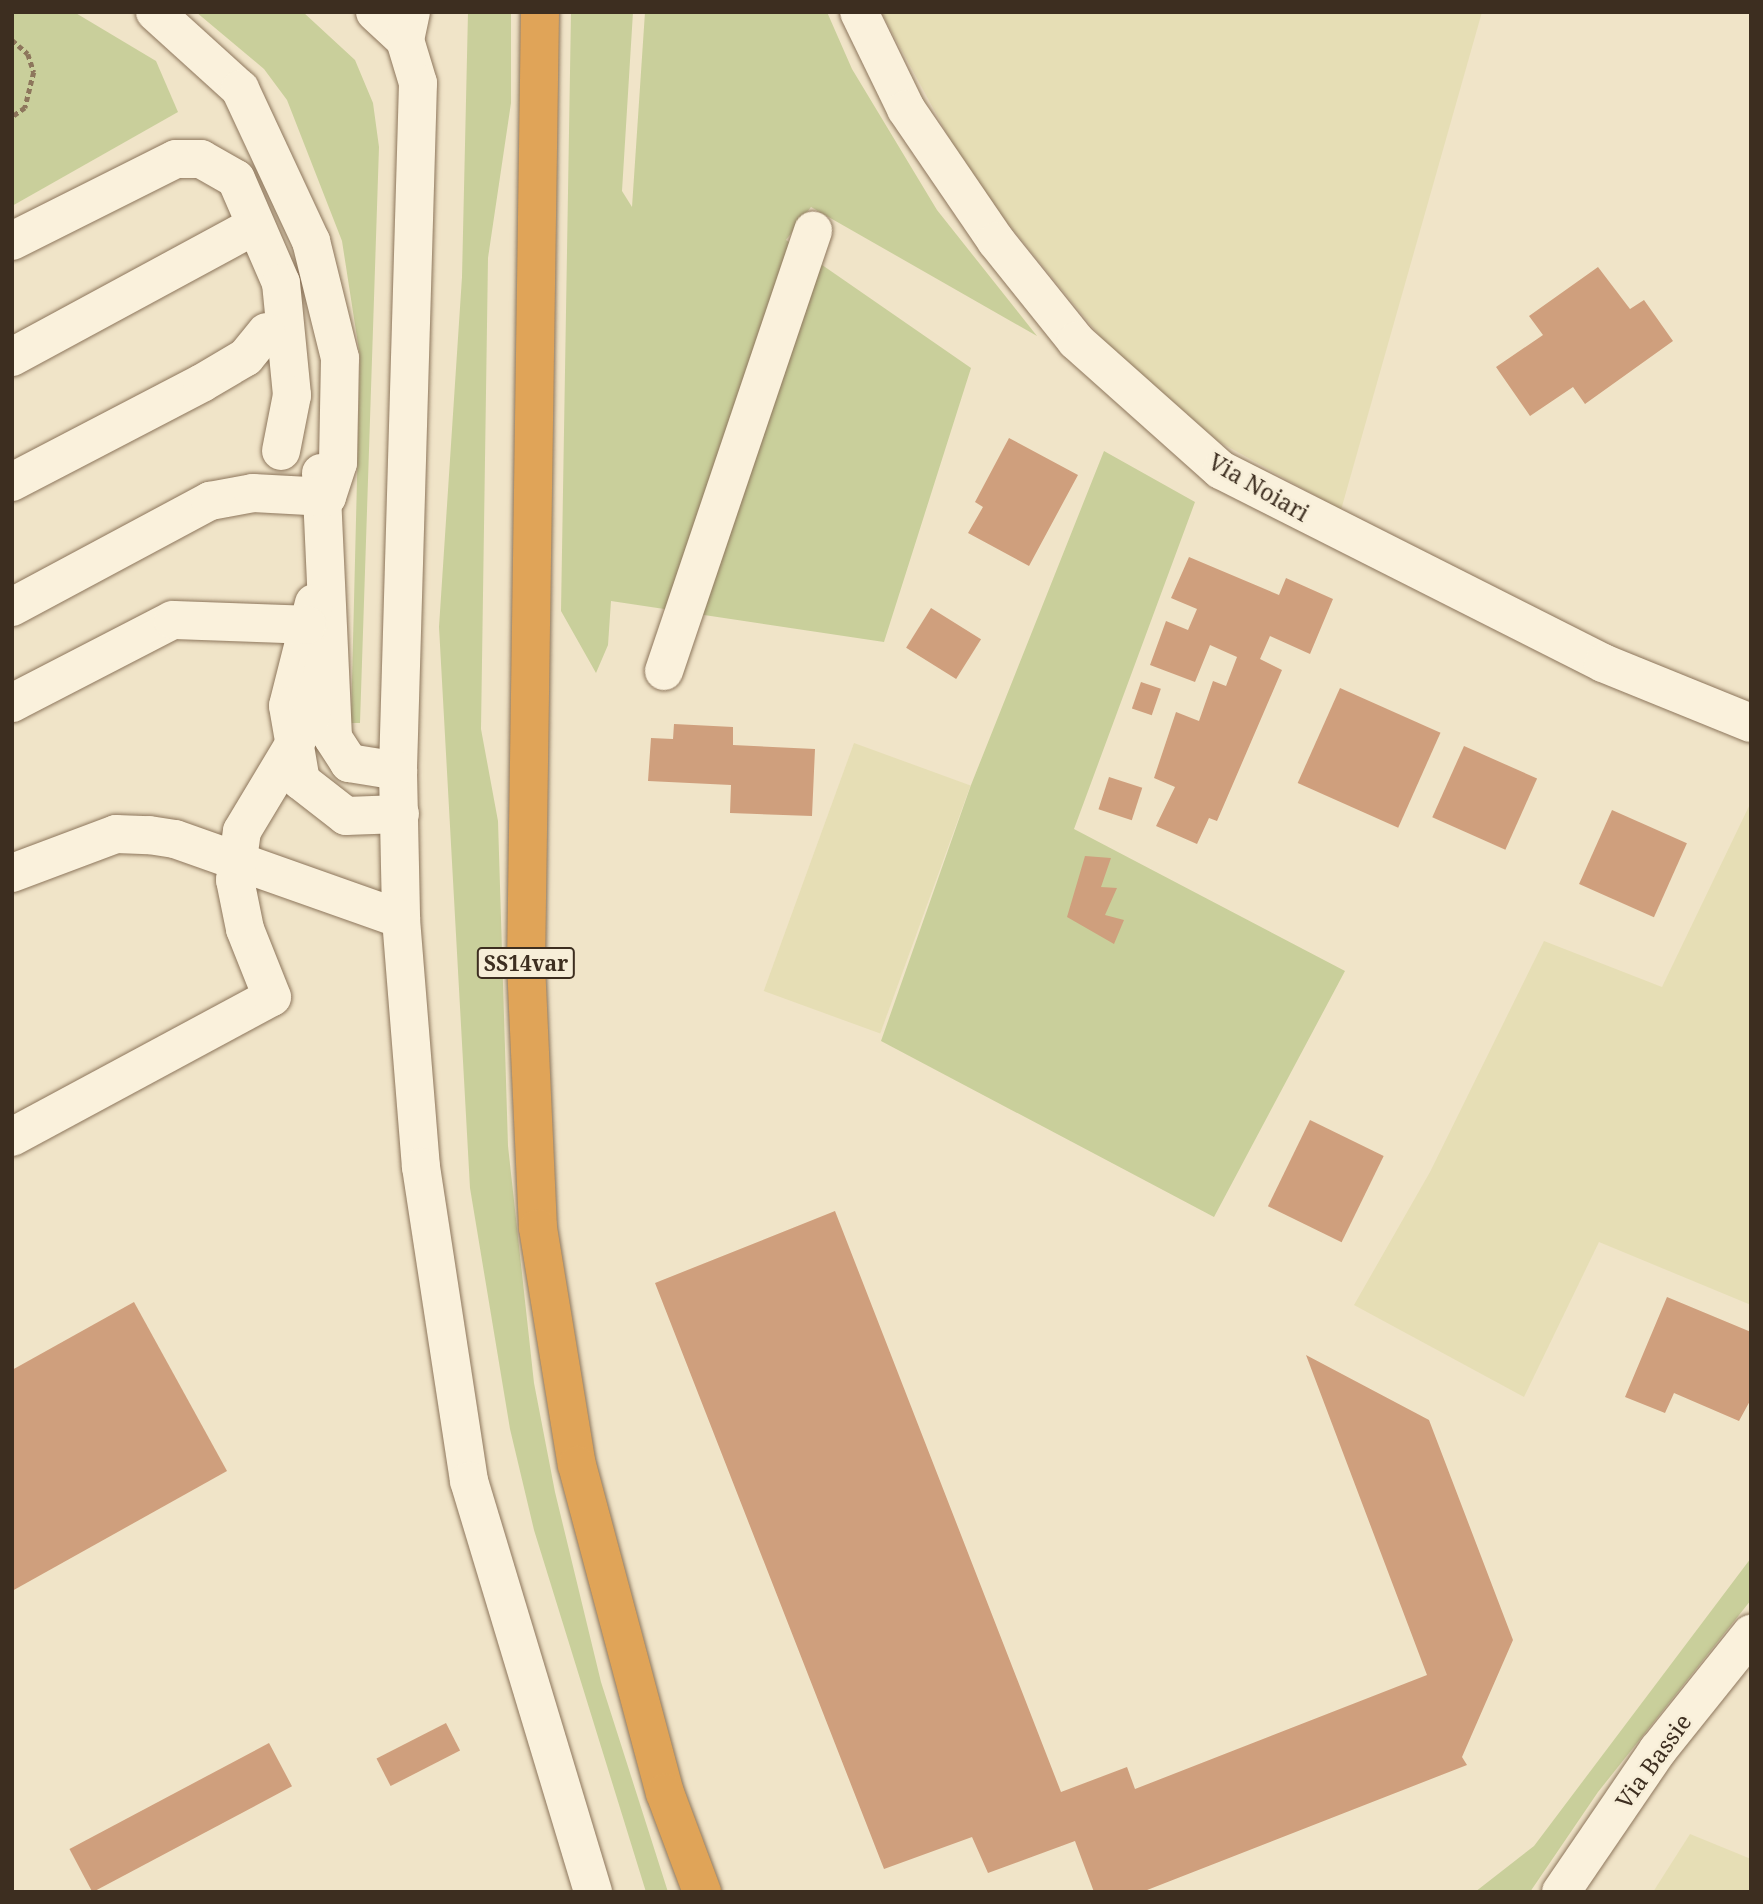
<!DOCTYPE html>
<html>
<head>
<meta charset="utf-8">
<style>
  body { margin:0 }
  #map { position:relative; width:1763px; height:1904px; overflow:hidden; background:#f0e4c8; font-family:"Noto Serif",serif }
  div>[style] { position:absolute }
  .farmland>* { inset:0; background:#e6deb5; transform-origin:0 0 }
  .green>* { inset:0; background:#c9cf9b }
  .building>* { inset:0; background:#cf9f7d; transform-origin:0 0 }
  .path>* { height:4.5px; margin-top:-2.25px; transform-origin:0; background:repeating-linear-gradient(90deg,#8d765c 0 5px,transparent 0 8.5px) }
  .roads { filter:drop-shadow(0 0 2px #8d765c) drop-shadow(0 0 2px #8d765c) }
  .minor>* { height:38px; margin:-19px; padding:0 19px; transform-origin:19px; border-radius:19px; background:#faf1dc }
  .highway>* { height:38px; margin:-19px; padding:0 19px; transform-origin:19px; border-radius:19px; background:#e0a458 }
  span { translate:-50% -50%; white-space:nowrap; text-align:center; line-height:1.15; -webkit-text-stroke:5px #f7eed8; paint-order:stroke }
  .shield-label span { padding:2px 5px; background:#f7eed8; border:2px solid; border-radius:5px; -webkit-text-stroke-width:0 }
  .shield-label { font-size:21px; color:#3d2e20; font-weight:700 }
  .street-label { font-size:23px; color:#3d2e20 }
  .frame { position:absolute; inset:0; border:14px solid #3d2e20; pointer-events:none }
</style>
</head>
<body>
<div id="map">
  <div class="farmland">
    <div style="clip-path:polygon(881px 12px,1482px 12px,1341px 510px,1218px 441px,1103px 340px,971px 178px)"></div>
    <div style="left:854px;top:743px;width:124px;height:264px;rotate:20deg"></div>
    <div style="clip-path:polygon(1751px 802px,1751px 1305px,1599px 1242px,1524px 1397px,1354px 1305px,1430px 1172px,1544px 941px,1662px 987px)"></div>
    <div style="clip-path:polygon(1690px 1834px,1751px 1859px,1751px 1892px,1653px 1892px)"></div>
  </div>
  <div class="green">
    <div style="clip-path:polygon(12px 12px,74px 12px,156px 61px,178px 112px,12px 206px)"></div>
    <div style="clip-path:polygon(196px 12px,303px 12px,355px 60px,373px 103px,379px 147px,360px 723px,351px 723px,360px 357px,342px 241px,287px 100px,264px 69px)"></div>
    <div style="clip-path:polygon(468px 12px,511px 12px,511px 103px,488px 258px,481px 729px,498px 821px,508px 1146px,534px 1383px,555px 1492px,601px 1682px,668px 1892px,646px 1892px,534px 1530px,510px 1429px,470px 1188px,439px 627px,462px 277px)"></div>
    <div style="clip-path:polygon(571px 12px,633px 12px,622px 191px,632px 207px,645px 12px,827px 12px,852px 69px,937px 210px,1037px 336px,811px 207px,786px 240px,971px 368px,884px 642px,611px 601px,608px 645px,596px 673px,561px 611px)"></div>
    <div style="clip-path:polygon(1104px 451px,1195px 502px,1074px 829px,1345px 971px,1214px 1217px,881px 1041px,971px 785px)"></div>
    <div style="clip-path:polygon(1751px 1558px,1751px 1600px,1598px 1792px,1530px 1892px,1475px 1892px,1534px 1846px)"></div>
  </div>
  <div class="building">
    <div style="clip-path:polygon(1598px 267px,1630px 309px,1644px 300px,1673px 341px,1585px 404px,1573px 387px,1530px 416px,1496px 367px,1543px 335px,1529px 316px)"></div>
    <div style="clip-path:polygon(1009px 438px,1078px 475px,1029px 566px,968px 533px,983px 507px,975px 502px)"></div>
    <div style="clip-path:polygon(1189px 557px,1279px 595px,1286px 578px,1333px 599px,1310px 654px,1270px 636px,1260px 659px,1282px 670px,1217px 821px,1209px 818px,1197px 844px,1156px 826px,1175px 787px,1154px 778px,1176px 712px,1199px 721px,1213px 681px,1226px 686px,1237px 657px,1210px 645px,1195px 682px,1150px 665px,1166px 621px,1188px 630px,1197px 609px,1171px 598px)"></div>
    <div style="left:931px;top:608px;width:59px;height:47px;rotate:32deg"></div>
    <div style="left:1141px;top:682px;width:21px;height:28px;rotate:19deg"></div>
    <div style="left:1340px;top:688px;width:110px;height:104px;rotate:24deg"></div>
    <div style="clip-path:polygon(674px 724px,733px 727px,733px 745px,815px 749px,812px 816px,730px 813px,731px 785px,648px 781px,651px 738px,673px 739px)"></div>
    <div style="left:1464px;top:746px;width:80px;height:78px;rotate:24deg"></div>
    <div style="left:1109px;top:777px;width:35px;height:34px;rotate:18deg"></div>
    <div style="left:1612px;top:810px;width:82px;height:81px;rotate:24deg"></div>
    <div style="clip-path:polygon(1085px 856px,1111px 858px,1101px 887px,1117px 888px,1105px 915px,1124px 920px,1114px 944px,1067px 917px)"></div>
    <div style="left:1310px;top:1120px;width:82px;height:96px;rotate:26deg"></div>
    <div style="clip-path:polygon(835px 1211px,1061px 1792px,1127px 1767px,1135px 1789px,1427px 1675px,1306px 1355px,1429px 1420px,1513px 1640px,1462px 1757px,1467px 1765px,1142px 1892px,1094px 1892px,1075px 1841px,988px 1873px,972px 1837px,884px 1869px,655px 1283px)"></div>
    <div style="clip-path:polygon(1667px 1297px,1751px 1332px,1751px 1399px,1739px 1421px,1674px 1393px,1665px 1413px,1625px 1397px)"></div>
    <div style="clip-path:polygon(134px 1302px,227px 1471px,12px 1591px,12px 1370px)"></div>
    <div style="left:446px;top:1723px;width:31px;height:78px;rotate:63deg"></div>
    <div style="left:269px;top:1743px;width:49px;height:226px;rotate:62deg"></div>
  </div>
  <div class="path">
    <div style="left:12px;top:40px;width:21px;rotate:41deg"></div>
    <div style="left:28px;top:54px;width:19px;rotate:72deg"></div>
    <div style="left:34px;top:72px;width:37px;rotate:104deg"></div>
    <div style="left:25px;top:108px;width:16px;rotate:145deg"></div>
  </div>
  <div class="roads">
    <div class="minor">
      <div style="left:155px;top:12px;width:115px;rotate:42.2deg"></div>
      <div style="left:240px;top:89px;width:168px;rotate:65deg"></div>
      <div style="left:311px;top:241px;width:121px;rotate:76.1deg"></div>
      <div style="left:340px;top:358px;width:105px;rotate:91.1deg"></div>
      <div style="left:338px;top:463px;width:36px;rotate:108deg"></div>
      <div style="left:375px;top:12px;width:41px;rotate:43deg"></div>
      <div style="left:405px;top:40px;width:29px;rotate:-78deg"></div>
      <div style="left:859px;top:12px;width:108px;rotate:64.1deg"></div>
      <div style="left:906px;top:109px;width:160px;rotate:55.7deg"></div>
      <div style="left:996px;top:241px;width:128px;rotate:51.3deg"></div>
      <div style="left:1076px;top:341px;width:194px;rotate:41.7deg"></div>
      <div style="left:1221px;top:470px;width:428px;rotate:26.8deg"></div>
      <div style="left:1603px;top:663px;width:160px;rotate:22.1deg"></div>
      <div style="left:405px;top:40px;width:45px;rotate:73.2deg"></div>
      <div style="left:418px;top:83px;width:688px;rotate:91.67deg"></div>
      <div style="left:398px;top:771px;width:148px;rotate:88.8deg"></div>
      <div style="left:401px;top:919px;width:249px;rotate:85.4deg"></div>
      <div style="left:421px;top:1167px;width:318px;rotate:81.3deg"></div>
      <div style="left:469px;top:1481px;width:429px;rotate:73.2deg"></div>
      <div style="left:12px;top:241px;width:183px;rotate:-26.6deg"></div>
      <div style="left:176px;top:159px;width:25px"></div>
      <div style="left:201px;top:159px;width:40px;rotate:29.7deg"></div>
      <div style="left:236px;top:179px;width:113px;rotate:66.6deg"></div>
      <div style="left:281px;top:283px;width:113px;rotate:84.4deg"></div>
      <div style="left:292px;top:395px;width:57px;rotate:101.1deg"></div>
      <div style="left:12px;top:357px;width:260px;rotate:-28.4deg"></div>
      <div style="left:321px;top:473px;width:265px;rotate:87.4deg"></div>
      <div style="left:333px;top:738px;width:30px;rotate:57deg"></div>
      <div style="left:349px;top:763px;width:50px;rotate:9.3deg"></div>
      <div style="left:12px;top:482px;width:214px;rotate:-27.5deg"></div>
      <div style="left:202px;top:383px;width:51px;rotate:-30.6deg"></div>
      <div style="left:246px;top:357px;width:32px;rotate:-51deg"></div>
      <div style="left:314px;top:603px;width:106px;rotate:104.2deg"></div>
      <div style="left:288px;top:706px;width:76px;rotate:80.2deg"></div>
      <div style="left:301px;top:781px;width:57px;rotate:37.9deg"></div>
      <div style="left:346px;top:816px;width:54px;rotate:-2.1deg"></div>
      <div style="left:12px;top:607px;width:225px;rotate:-28.2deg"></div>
      <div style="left:210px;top:501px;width:44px;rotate:-10.5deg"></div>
      <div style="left:253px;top:493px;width:74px;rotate:3.1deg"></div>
      <div style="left:664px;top:671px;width:465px;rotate:-71.3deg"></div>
      <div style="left:12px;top:703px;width:181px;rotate:-27.3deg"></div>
      <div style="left:173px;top:620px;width:134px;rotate:2.1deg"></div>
      <div style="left:12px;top:873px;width:111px;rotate:-20.6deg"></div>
      <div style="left:116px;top:834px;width:33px;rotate:2deg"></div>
      <div style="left:149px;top:835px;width:26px;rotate:9deg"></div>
      <div style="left:175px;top:839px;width:240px;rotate:19.5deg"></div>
      <div style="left:12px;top:1137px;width:295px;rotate:-28.3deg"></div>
      <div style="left:272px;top:997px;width:73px;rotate:-111.7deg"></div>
      <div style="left:245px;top:929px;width:50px;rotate:-101.5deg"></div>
      <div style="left:235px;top:880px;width:49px;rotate:-81.9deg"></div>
      <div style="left:242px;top:831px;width:132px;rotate:-59deg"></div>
      <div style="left:310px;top:718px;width:63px;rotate:-74.4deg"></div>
      <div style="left:1561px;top:1892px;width:172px;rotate:-55.7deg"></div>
      <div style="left:1658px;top:1750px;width:149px;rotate:-51.3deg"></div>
    </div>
    <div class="highway">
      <div style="left:540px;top:12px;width:952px;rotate:90.84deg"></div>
      <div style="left:526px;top:964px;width:264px;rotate:87.4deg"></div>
      <div style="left:538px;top:1228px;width:240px;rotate:80.7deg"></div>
      <div style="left:577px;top:1465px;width:340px;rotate:75deg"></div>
      <div style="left:665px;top:1793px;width:106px;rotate:69.5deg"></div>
    </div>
  </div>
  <div class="shield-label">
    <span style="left:526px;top:963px">SS14var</span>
  </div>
  <div class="street-label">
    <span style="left:1259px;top:487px;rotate:30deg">Via Noiari</span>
    <span style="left:1653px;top:1761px;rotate:-54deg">Via Bassie</span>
  </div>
  <div class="frame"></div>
</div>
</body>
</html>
